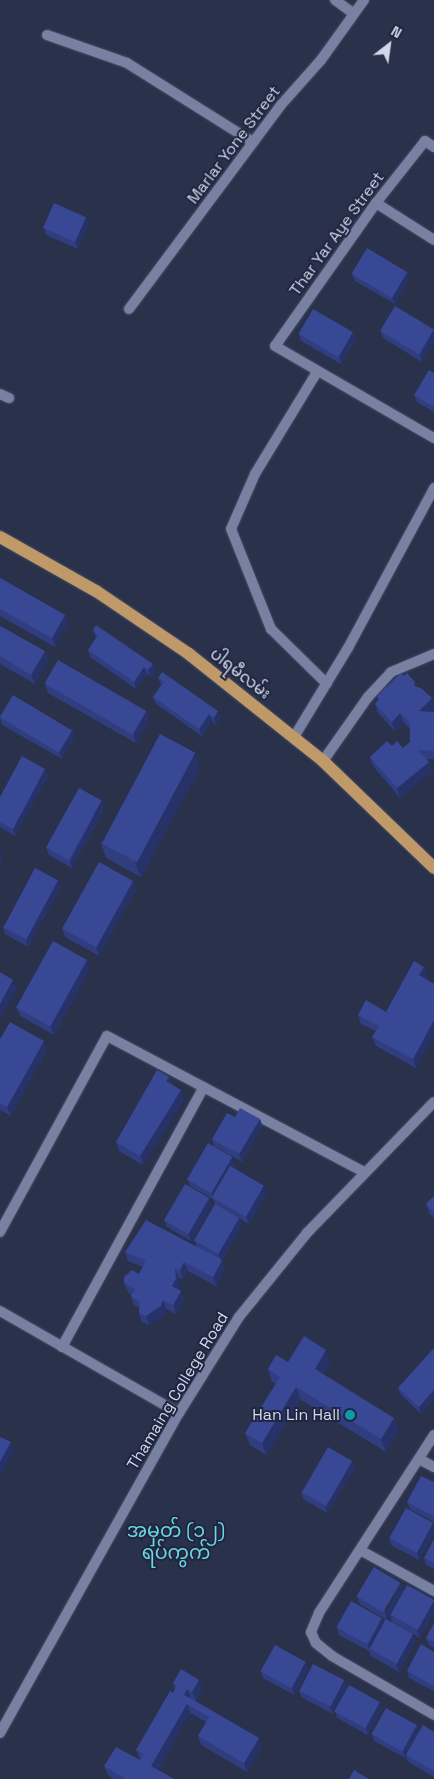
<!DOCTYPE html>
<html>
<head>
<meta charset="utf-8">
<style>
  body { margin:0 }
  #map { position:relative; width:434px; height:1779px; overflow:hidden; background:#29314b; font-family:"Space Grotesk","Noto Sans Myanmar",sans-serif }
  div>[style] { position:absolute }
  .roads { filter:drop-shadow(0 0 1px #484d65) drop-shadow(0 0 1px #484d65) }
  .street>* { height:10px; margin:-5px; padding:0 5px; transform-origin:5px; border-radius:5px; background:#7881a1 }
  .primary>* { height:12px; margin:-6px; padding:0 6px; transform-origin:6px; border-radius:6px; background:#bf9967 }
  .wall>* { inset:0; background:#303e80 }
  .shaded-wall>* { inset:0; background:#273268 }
  .building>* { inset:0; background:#384895; transform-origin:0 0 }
  .dots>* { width:14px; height:14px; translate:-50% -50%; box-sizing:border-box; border:2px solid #202641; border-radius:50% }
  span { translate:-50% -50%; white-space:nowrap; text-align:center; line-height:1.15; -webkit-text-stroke:4px #202641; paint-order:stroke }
  .street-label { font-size:16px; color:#d2d7e9 }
  .poi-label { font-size:16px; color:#d2d7e9 }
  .right { translate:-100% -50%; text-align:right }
  .quarter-label { font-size:19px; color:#6cd8e2 }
  .north { position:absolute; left:364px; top:20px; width:50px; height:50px; -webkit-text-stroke:4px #202641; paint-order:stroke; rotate:30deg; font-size:14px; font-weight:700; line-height:20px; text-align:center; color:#d2d7e9 }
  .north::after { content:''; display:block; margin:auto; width:18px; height:22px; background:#d2d7e9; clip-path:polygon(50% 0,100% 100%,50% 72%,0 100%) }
</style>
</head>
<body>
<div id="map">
  <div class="roads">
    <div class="street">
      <div style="left:335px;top:0;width:22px;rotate:36deg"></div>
      <div style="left:47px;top:35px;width:85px;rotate:19.3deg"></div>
      <div style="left:127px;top:63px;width:149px;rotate:32.1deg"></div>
      <div style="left:434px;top:147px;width:11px;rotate:-146deg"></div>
      <div style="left:425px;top:141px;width:79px;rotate:128.3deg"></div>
      <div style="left:376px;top:203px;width:175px;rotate:125.2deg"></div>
      <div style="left:275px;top:346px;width:184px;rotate:30.1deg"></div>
      <div style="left:376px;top:203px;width:69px;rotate:32.5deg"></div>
      <div style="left:129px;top:309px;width:254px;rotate:-53.3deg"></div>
      <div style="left:281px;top:105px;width:60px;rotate:-48.4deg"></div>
      <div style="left:321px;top:60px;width:74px;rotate:-54.4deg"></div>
      <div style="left:317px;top:372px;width:119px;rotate:121.3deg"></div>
      <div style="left:255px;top:474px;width:60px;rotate:113.6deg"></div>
      <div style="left:231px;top:529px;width:108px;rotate:68.2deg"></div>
      <div style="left:271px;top:629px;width:78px;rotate:44.5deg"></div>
      <div style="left:0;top:394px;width:10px;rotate:24deg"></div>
      <div style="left:294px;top:737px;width:104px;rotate:-58.8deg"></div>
      <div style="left:348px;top:648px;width:182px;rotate:-61.7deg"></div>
      <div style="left:323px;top:761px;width:78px;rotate:-54.9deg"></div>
      <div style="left:368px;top:697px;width:34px;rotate:-47deg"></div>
      <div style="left:391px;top:672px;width:47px;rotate:-22.7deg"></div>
      <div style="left:0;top:1232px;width:223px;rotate:-61.4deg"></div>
      <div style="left:107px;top:1036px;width:291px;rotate:27.9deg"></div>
      <div style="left:0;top:1311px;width:206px;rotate:29.7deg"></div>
      <div style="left:62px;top:1347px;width:296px;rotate:-61.4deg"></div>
      <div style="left:434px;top:1435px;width:212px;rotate:122.9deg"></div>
      <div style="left:319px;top:1613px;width:21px;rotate:113deg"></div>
      <div style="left:311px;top:1632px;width:12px;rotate:66deg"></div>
      <div style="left:316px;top:1643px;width:21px;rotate:39deg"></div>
      <div style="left:332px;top:1656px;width:118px;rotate:30deg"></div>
      <div style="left:419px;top:1459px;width:17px;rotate:28deg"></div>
      <div style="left:360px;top:1550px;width:85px;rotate:29deg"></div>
      <div style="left:0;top:1733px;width:367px;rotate:-60.8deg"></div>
      <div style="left:179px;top:1413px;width:113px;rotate:-58deg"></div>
      <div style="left:239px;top:1317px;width:108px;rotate:-51deg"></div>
      <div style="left:307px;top:1233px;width:182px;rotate:-45.9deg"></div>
    </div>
    <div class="primary">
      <div style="left:0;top:537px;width:110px;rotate:29.4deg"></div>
      <div style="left:96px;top:591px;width:112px;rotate:34.1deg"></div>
      <div style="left:189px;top:654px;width:171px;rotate:38.6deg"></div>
      <div style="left:323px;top:761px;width:154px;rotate:43.9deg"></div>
    </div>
  </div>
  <div class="wall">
    <div style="clip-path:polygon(86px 217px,89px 224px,78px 249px,46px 235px,44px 228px)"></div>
    <div style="clip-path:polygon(352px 274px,409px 279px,395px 304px,355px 281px)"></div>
    <div style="clip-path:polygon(434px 329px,434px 342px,422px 362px,383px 338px,380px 331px)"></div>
    <div style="clip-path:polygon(353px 332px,356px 339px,341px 364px,301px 341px,299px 334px)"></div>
    <div style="clip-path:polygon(434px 373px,434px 412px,417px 402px,414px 395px)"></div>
    <div style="clip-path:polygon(0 578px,65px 615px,68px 624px,55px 647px,0 616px)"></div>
    <div style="clip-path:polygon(0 626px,45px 651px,48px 660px,35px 684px,0 664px)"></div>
    <div style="clip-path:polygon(93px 630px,153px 664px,155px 671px,151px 677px,147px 674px,136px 689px,90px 657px,88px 650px,96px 638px)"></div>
    <div style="clip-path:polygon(404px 676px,417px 687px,434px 704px,434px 709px,430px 712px,434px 712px,434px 759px,427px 759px,433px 771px,400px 798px,373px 766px,370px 757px,392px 746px,403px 748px,410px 742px,410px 729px,404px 723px,395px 731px,378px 713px,375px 704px,378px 700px,377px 696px)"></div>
    <div style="clip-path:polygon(158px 678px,221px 718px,216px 725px,212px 721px,202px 736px,156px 704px,153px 697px,161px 685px)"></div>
    <div style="clip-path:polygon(45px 684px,146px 711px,149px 720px,136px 743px,48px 693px)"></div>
    <div style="clip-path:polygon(0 718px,72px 730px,75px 737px,62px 759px,2px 725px)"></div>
    <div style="clip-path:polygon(200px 768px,141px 877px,106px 858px,101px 843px)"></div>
    <div style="clip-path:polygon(48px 776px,15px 836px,0 827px,0 797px)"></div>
    <div style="clip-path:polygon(105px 808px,72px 868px,49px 855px,46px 848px)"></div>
    <div style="clip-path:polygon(58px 880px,61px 887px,28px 947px,5px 934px,3px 927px)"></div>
    <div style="clip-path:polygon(136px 890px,99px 956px,65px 937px,62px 928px)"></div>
    <div style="clip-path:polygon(87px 960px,90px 969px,54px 1035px,20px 1016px,16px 1007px)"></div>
    <div style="clip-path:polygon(428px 976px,426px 979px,434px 984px,434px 1035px,416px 1068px,376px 1046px,372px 1037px,376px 1031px,361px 1024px,358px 1015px,386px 1012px)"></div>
    <div style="clip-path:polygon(0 1039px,47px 1050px,11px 1116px,0 1110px)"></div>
    <div style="clip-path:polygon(169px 1077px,172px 1085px,184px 1099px,143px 1165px,119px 1151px,116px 1142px)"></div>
    <div style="clip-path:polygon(235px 1117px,260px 1119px,262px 1126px,242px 1162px,214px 1146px,212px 1139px)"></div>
    <div style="clip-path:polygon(234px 1164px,233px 1167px,267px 1193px,249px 1224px,215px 1204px,213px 1199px,190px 1186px,187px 1179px)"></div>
    <div style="clip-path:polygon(434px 1196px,434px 1218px,429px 1213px,426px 1204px)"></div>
    <div style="clip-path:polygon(209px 1198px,212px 1205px,191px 1241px,167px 1227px,164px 1220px)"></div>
    <div style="clip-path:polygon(242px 1225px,222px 1260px,225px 1269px,216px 1286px,188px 1271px,183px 1279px,178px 1277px,179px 1288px,178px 1290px,181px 1291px,184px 1300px,176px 1314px,166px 1309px,164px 1315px,149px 1325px,142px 1322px,139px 1313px,139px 1308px,134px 1305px,131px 1296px,131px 1295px,128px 1292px,124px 1283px,139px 1274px,143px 1267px,128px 1261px,125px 1252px,197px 1247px,194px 1240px)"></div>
    <div style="clip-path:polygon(433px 1349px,421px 1414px,401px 1395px,398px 1388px)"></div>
    <div style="clip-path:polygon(288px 1362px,331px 1362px,323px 1374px,399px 1430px,386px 1452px,301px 1400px,266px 1455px,250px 1445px,245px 1433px,276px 1384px,272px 1382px,268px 1369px)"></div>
    <div style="clip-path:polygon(355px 1468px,327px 1513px,303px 1499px,301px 1492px)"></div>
    <div style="clip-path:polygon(434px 1482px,434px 1522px,410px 1509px,407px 1502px)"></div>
    <div style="clip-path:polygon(433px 1523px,434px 1533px,419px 1560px,391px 1545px,389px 1538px)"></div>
    <div style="clip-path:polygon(434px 1539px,434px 1569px,426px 1565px,424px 1558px)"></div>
    <div style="clip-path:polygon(374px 1567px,387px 1620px,416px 1641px,399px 1672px,371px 1656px,369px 1651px,339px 1635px,337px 1628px,382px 1618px,383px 1623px,385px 1619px,360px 1604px,357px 1597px)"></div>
    <div style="clip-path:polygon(434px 1600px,434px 1612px,420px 1638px,392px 1622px,390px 1615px)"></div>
    <div style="clip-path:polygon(434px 1623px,434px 1648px,429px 1645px,426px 1638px)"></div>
    <div style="clip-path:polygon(434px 1652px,434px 1691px,409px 1678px,407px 1671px)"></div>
    <div style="clip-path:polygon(309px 1669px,294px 1695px,263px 1678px,261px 1671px)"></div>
    <div style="clip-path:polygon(199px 1680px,203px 1689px,196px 1701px,259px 1738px,262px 1747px,247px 1772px,201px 1745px,198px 1736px,206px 1722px,190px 1713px,158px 1770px,174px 1779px,114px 1779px,108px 1775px,104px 1766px,140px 1760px,136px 1750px,175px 1689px,173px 1683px)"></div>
    <div style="clip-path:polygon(347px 1688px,333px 1714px,301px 1697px,299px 1690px)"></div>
    <div style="clip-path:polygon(380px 1702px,382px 1709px,368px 1735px,337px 1718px,335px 1711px)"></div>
    <div style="clip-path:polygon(417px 1725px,419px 1731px,434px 1732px,434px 1777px,408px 1762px,406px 1757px,405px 1758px,374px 1741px,372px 1734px)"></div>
  </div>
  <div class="shaded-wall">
    <div style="clip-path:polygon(86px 217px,89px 224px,78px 249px,75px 242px)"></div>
    <div style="clip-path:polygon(407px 272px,409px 279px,395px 304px,392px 297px)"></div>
    <div style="clip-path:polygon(434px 330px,434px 342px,422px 362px,420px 355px)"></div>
    <div style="clip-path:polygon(353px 332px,356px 339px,341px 364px,339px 357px)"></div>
    <div style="clip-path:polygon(65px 615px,68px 624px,55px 647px,52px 638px)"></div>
    <div style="clip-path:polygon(45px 651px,48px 660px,35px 684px,31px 675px)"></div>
    <div style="clip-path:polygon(153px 664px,155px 671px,151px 677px,148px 670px)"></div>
    <div style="clip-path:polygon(144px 667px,147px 674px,136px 689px,134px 682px)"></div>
    <div style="clip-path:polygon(432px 698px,434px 704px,434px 709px,422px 720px,419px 711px)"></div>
    <div style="clip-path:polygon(146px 711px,149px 720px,136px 743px,133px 734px)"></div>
    <div style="clip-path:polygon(218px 711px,221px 718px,216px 725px,214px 718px)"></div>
    <div style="clip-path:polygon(400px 713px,404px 723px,395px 731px,392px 722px)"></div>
    <div style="clip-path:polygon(209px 714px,212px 721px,202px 736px,199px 729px)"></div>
    <div style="clip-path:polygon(72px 730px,75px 737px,62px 759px,59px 752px)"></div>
    <div style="clip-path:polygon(195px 753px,200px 768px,141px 877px,135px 862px)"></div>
    <div style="clip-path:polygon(429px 762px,433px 771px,400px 798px,397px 788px)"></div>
    <div style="clip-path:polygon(45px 769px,48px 776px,15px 836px,13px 829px)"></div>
    <div style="clip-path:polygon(102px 801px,105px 808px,72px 868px,70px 861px)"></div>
    <div style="clip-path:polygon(0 852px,3px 859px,0 863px)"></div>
    <div style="clip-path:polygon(58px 880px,61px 887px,28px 947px,26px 940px)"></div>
    <div style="clip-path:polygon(133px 881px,136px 890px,99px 956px,96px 947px)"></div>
    <div style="clip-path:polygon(87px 960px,90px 969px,54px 1035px,50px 1026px)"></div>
    <div style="clip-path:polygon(424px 967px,428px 976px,423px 985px,419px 975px)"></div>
    <div style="clip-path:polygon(13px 980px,17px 989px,0 1019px,0 1004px)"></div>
    <div style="clip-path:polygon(434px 1020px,434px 1035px,416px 1068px,413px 1059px)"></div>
    <div style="clip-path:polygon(44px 1041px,47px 1050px,11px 1116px,7px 1107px)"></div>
    <div style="clip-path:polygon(169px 1077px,172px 1086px,166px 1081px)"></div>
    <div style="clip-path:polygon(181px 1090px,184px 1099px,143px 1165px,140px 1156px)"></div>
    <div style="clip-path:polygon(260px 1119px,262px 1126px,242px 1162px,239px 1154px)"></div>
    <div style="clip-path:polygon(232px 1157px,234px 1164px,215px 1198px,213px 1197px,211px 1193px)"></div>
    <div style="clip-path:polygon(264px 1186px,267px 1193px,249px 1224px,246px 1217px)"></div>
    <div style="clip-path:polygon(209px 1198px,212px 1205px,191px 1241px,188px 1234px)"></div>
    <div style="clip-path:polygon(239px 1218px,242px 1225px,221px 1261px,218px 1254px)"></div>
    <div style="clip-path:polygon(222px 1260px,225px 1269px,216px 1286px,213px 1277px)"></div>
    <div style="clip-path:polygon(184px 1262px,188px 1271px,183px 1279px,180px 1270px)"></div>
    <div style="clip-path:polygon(175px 1268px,178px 1277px,179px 1288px,175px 1295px,172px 1286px)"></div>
    <div style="clip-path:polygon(181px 1291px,184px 1300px,176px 1314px,173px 1305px)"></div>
    <div style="clip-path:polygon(163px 1300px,166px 1309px,164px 1315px,149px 1325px,146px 1316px)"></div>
    <div style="clip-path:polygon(326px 1350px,331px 1362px,319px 1381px,315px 1369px)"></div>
    <div style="clip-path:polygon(296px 1387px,301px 1400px,266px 1455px,262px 1443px)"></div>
    <div style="clip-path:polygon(434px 1390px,434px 1400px,421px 1414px,419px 1407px)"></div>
    <div style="clip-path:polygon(394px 1418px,399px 1430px,386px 1452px,381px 1439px)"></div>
    <div style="clip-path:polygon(11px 1442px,14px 1451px,0 1477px,0 1462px)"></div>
    <div style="clip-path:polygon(352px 1461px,355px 1468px,327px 1513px,325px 1506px)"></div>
    <div style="clip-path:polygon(433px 1523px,434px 1533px,419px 1560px,417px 1553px)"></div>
    <div style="clip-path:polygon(401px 1583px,404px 1590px,387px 1620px,385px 1613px)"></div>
    <div style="clip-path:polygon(434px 1601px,434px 1612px,420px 1638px,417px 1631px)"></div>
    <div style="clip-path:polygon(382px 1618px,384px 1625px,370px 1650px,368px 1645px)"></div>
    <div style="clip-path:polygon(413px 1634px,416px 1641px,399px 1672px,396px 1665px)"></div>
    <div style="clip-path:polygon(306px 1662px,309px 1669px,294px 1695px,292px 1688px)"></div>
    <div style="clip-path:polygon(199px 1680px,203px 1689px,196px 1701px,192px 1692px)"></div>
    <div style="clip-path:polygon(344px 1680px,347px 1688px,333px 1714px,330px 1707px)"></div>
    <div style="clip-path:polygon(187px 1689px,191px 1698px,184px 1695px)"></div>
    <div style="clip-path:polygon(380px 1702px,382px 1709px,368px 1735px,366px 1728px)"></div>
    <div style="clip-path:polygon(187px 1704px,190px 1713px,155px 1775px,151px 1766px)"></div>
    <div style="clip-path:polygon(417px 1725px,419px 1732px,405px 1758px,403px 1751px)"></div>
    <div style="clip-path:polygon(259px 1738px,262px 1747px,247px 1772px,244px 1763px)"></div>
  </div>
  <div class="building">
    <div style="left:54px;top:203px;width:35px;height:27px;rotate:24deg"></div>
    <div style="left:367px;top:248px;width:47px;height:30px;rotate:31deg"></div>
    <div style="left:395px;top:306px;width:45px;height:29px;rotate:31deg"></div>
    <div style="left:313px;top:309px;width:46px;height:29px;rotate:30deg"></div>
    <div style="clip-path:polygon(429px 370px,434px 373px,434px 407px,414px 395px)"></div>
    <div style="clip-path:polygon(0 578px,65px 615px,52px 638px,0 609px)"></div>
    <div style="clip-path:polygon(96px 625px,153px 664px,148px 670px,144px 667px,134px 682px,88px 650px,98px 635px,93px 630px)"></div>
    <div style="clip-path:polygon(0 626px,45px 651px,31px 675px,0 656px)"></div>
    <div style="left:58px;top:660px;width:102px;height:27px;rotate:30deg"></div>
    <div style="clip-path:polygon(162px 672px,218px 711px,214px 718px,209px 714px,199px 729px,153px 697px,164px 682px,158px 678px)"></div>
    <div style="clip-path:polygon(401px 673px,404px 676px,407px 673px,415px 682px,414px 686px,421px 688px,432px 698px,419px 711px,434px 712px,434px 751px,418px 750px,429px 762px,397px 788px,370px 757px,387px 741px,392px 746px,397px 741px,403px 748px,410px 742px,410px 723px,400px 713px,392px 722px,375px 704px,379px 699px,377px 696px)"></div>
    <div style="left:13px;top:695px;width:69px;height:26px;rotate:31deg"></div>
    <div style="left:160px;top:734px;width:40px;height:124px;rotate:28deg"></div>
    <div style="clip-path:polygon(22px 756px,45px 769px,13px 829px,0 822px,0 797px)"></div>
    <div style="left:79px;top:788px;width:26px;height:68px;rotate:29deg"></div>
    <div style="left:99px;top:862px;width:39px;height:76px;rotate:29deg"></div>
    <div style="left:35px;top:868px;width:26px;height:67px;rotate:28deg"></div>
    <div style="left:53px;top:941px;width:39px;height:76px;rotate:29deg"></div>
    <div style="clip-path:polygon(414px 961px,424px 967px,419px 975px,434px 984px,434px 1020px,413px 1059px,372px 1037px,379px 1026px,358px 1015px,366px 1000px,386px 1012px)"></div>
    <div style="clip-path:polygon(0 972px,13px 980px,0 1004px)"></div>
    <div style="clip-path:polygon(10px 1022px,44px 1041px,7px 1107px,0 1103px,0 1039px)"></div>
    <div style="clip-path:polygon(157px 1070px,169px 1077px,166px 1081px,181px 1090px,140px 1156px,116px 1142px)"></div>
    <div style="clip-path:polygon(240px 1108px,260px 1119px,239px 1154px,212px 1139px,227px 1113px,235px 1117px)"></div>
    <div style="left:208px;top:1143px;width:28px;height:42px;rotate:30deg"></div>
    <div style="left:230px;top:1166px;width:39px;height:36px;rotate:30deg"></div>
    <div style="left:185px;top:1184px;width:28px;height:42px;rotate:30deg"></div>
    <div style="clip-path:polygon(434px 1196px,434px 1212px,426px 1204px)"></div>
    <div style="left:215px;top:1204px;width:28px;height:42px;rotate:30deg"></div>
    <div style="clip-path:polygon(146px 1220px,222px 1260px,213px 1277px,184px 1262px,180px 1270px,175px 1268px,176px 1279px,172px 1286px,181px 1291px,173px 1305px,163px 1300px,161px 1306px,146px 1316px,139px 1313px,140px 1302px,131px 1296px,135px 1289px,124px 1283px,124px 1277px,132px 1270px,139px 1274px,146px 1260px,125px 1252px)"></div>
    <div style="clip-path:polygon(304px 1336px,326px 1350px,315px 1369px,394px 1418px,381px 1439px,296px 1387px,262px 1443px,245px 1433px,280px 1377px,268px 1369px,276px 1355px,288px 1362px)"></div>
    <div style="clip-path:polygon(433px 1349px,434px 1349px,434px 1390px,419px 1407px,398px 1388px)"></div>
    <div style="clip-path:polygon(0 1437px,11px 1442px,0 1462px)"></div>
    <div style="left:328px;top:1447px;width:28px;height:52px;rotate:30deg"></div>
    <div style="clip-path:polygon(421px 1476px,434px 1482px,434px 1516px,407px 1502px)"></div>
    <div style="left:406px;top:1508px;width:31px;height:34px;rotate:29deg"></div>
    <div style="clip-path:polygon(434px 1539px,434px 1563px,424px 1558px)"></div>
    <div style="left:374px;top:1567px;width:31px;height:34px;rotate:31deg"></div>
    <div style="left:407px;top:1585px;width:31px;height:34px;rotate:29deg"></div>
    <div style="left:351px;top:1601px;width:35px;height:30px;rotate:29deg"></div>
    <div style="left:386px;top:1619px;width:31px;height:34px;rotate:29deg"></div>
    <div style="clip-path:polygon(434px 1623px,434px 1642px,426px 1638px)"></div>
    <div style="clip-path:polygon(421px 1644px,434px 1652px,434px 1686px,407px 1671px)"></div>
    <div style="left:275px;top:1645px;width:35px;height:30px;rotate:29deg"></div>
    <div style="left:313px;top:1664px;width:35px;height:30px;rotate:27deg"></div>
    <div style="clip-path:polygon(181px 1669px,199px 1680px,192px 1692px,187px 1689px,184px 1695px,259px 1738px,244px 1763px,198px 1736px,209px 1717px,187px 1704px,151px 1766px,174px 1779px,126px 1779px,104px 1766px,116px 1747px,140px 1760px,143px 1754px,136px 1750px,170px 1691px,173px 1693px,177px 1685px,173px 1683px)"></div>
    <div style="left:349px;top:1685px;width:35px;height:30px;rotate:29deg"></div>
    <div style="left:386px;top:1708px;width:35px;height:30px;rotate:29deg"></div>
    <div style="clip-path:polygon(423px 1725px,434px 1732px,434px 1771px,406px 1755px)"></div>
    <div style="clip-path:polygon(354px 1770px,369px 1779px,349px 1779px)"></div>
  </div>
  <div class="dots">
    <div style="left:350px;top:1415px;background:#0f9aa8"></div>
  </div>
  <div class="street-label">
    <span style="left:234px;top:145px;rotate:-53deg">Marlar Yone Street</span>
    <span style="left:337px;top:234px;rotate:-54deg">Thar Yar Aye Street</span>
    <span style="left:240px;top:674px;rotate:38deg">ပါရမီလမ်း</span>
    <span style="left:178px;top:1391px;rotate:-59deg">Thamaing College Road</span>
  </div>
  <div class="poi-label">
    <span class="right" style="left:340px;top:1415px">Han Lin Hall</span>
  </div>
  <div class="quarter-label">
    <span style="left:176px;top:1542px">အမှတ် (၁၂)<br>ရပ်ကွက်</span>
  </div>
  <div class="north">N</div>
</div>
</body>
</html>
